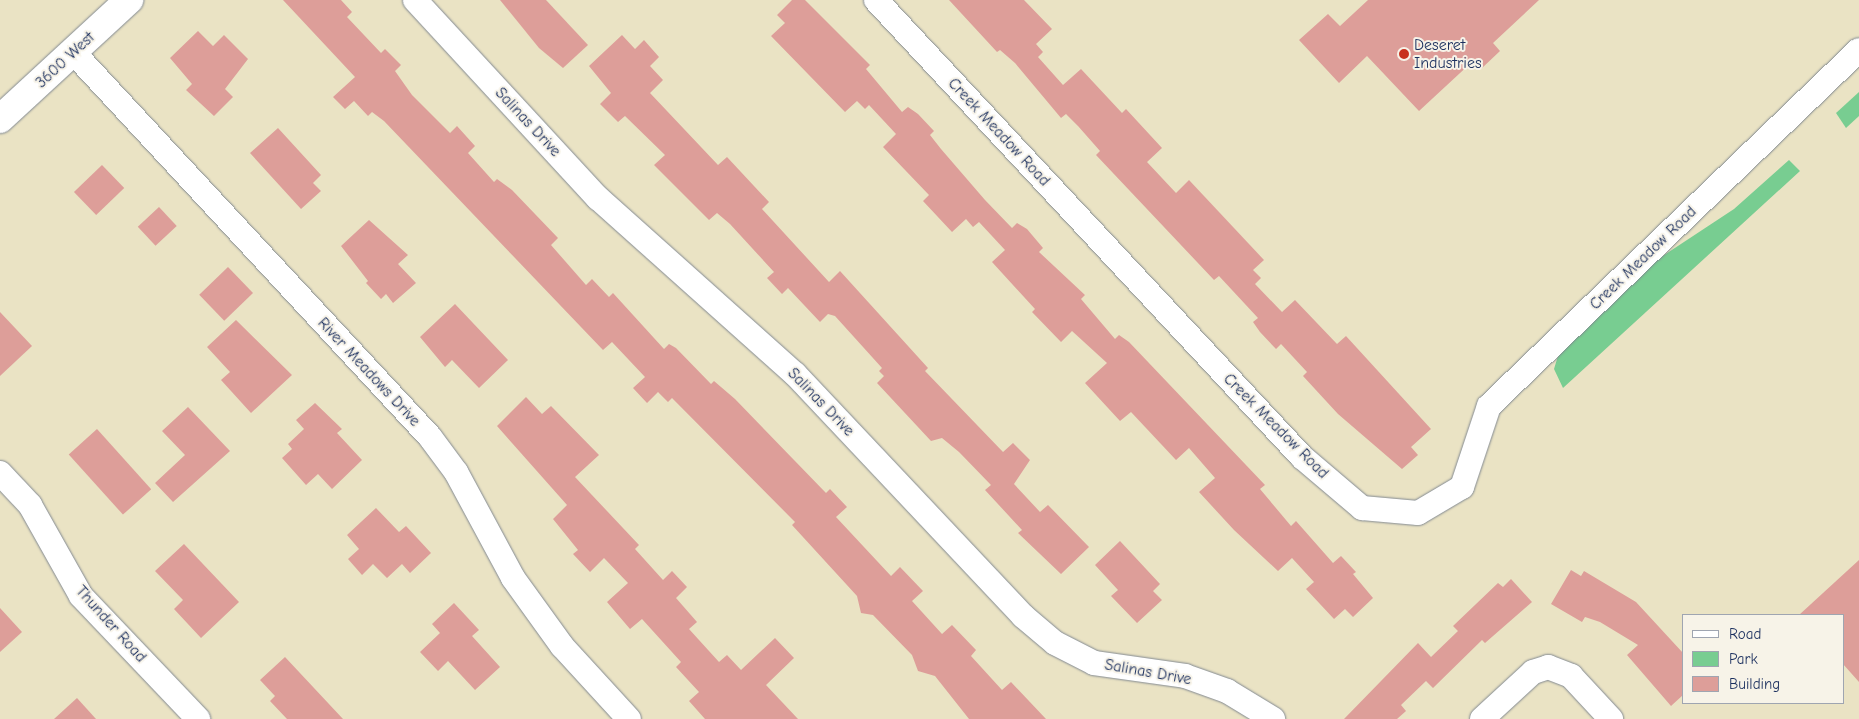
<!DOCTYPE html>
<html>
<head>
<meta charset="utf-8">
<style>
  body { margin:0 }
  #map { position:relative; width:1859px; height:719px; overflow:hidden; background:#eae3c4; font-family:"Comic Neue",sans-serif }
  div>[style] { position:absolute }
  .green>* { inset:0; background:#78cd91 }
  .building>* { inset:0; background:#dd9e99; transform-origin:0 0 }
  .roads { filter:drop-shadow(0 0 1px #828991) drop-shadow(0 0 1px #828991) }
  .street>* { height:24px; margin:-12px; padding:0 12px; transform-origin:12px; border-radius:12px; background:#fff }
  .secondary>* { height:28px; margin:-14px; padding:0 14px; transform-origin:14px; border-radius:14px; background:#fff }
  .dots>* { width:14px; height:14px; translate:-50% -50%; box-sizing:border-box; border:2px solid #f7f3e8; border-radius:50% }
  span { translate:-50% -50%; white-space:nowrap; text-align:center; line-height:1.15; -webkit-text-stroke:4px #f7f3e8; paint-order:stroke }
  .poi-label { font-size:16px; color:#1b2f5e }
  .left { translate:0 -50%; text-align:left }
  .street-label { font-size:16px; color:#1b2f5e }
  .legend { position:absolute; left:1682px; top:614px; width:162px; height:90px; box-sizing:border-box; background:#f7f3e8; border:1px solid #9fa5b1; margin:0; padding:6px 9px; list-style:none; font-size:15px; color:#1b2f5e }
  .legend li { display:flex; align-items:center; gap:10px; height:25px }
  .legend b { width:25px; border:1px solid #9fa5b1 }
</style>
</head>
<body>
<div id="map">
  <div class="green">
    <div style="clip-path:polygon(1859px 92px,1859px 116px,1846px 128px,1836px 113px)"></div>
    <div style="clip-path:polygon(1789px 160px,1800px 171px,1563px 388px,1554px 369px,1561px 346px,1643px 269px,1734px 209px)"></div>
  </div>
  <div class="building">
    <div style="clip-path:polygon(283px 0,341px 0,352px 12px,347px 17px,381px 53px,385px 49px,401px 65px,395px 71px,412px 95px,450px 133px,457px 126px,475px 146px,468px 153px,494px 182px,497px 179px,512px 190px,558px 238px,551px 245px,586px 285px,592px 279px,609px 297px,613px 293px,664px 349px,669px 344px,676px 348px,711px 384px,714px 381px,735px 399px,826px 493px,830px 489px,847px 507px,836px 517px,891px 576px,900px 567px,923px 591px,912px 601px,942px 634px,952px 625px,976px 650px,971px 656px,1002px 690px,1011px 682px,1046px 719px,969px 719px,935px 676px,918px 671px,912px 655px,873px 615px,861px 613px,857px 596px,792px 525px,795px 522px,672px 398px,668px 402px,658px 392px,647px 403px,633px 388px,645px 377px,612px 342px,603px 350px,384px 121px,372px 112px,368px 116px,354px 101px,345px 109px,333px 97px,355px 77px)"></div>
    <div style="clip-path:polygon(500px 0,546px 0,588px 45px,563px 68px,539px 48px)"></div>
    <div style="clip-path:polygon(792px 0,805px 0,870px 65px,866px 69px,902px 112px,908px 107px,918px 114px,934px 131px,930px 135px,941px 149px,985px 200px,1012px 228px,1017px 223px,1027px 229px,1043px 248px,1039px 252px,1085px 295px,1081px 299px,1115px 339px,1119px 335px,1129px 342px,1265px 485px,1260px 489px,1291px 526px,1296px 521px,1333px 563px,1341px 556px,1356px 572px,1353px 574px,1373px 598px,1353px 617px,1345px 609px,1334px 619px,1306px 589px,1314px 582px,1292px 558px,1278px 571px,1234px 530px,1199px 492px,1215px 478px,1189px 448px,1176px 460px,1131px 412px,1120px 421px,1085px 383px,1107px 363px,1072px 331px,1061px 342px,1032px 312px,1035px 309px,992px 262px,1005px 250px,979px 222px,973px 227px,966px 219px,952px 232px,923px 201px,929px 195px,883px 147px,896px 134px,869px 105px,865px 109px,857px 101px,845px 112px,771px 36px,785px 23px,777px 15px)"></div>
    <div style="clip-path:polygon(949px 0,1024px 0,1052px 29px,1036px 44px,1043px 52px,1038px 57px,1063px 85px,1081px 69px,1122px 113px,1126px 109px,1162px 148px,1147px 162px,1176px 193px,1189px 180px,1264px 260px,1253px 270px,1261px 278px,1255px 284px,1282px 312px,1295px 300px,1337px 344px,1346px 336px,1431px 429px,1411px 447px,1418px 455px,1402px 469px,1338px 414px,1303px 376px,1307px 372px,1281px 344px,1276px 349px,1260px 332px,1253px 322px,1258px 318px,1219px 276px,1214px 280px,1096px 155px,1100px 151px,1078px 126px,1066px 114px,1061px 118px,1015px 63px,1000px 50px,997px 52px)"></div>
    <div style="clip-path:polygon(1368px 0,1539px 0,1493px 43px,1500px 51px,1481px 69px,1473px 61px,1419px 111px,1367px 56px,1339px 83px,1299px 40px,1328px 14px,1340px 26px)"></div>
    <div style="clip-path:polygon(198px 31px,213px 46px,224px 35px,248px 59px,225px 89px,233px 97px,214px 116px,186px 90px,192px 84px,170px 58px)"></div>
    <div style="clip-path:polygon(622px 35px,635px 49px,644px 40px,659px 57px,650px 66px,663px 80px,650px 93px,718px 165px,727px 157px,769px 202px,762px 209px,829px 282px,840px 271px,928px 368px,925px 371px,1003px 452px,1013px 443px,1030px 460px,1014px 484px,1040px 512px,1048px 505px,1089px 547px,1061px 574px,1018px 533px,1022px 530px,985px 490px,991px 485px,959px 452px,942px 438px,931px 441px,877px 383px,884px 376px,879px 371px,882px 368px,835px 316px,828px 314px,820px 322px,788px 288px,782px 294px,767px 278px,774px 272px,730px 224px,717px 213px,709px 220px,654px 165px,665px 155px,625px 116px,618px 122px,600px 104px,611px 93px,589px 66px)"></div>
    <div style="clip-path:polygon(278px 128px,321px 175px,313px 183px,321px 191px,301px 209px,250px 153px)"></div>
    <div style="left:102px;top:165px;width:32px;height:39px;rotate:46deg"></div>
    <div style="left:159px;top:207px;width:26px;height:29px;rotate:47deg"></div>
    <div style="clip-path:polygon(369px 220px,408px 255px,398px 264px,416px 283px,393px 303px,386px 294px,381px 299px,366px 283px,368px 281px,341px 246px)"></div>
    <div style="left:228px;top:267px;width:36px;height:40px;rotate:46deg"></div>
    <div style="clip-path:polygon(455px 304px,508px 360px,479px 388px,452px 360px,445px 367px,420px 337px)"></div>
    <div style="clip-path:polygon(0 312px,32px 346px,0 376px)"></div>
    <div style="clip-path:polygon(236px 320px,292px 375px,251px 413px,221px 380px,230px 372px,207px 347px)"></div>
    <div style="clip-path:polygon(526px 397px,542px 414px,551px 406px,599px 455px,575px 477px,639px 545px,635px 549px,663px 580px,672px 571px,687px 587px,676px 598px,697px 622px,689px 629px,719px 662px,727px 655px,741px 670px,775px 638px,794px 658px,766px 685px,798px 719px,705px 719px,689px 701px,699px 692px,676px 667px,681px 662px,642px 619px,630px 629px,607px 602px,628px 583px,604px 558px,590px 572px,573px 554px,578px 550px,553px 519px,567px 505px,497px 426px)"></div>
    <div style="clip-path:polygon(315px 403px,342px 429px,337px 433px,362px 460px,332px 489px,318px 474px,306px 485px,282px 458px,292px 449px,288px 444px,304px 429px,296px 420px)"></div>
    <div style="clip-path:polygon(188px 407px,230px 451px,173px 502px,155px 483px,185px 455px,162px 431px)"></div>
    <div style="left:97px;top:429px;width:81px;height:38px;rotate:48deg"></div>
    <div style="clip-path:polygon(376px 508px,399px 532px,406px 526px,431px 553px,410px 573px,402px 564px,387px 578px,373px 564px,362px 575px,348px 559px,359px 549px,347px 535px)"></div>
    <div style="clip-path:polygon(1120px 541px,1160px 584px,1153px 591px,1162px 600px,1137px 623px,1111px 596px,1118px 590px,1095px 565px)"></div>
    <div style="clip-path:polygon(184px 544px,239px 602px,201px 638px,174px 609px,183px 600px,155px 571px)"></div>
    <div style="clip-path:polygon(1859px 560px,1859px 682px,1843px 664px,1843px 615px,1799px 615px)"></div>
    <div style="clip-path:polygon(1571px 570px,1581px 576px,1584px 571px,1636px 602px,1683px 653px,1683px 695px,1671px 706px,1627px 655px,1638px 645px,1600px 622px,1585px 617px,1582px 622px,1551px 604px)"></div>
    <div style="clip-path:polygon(1511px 579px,1532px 602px,1485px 643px,1482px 640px,1433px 688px,1426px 681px,1401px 705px,1406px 711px,1397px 719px,1344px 719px,1418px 643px,1431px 657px,1458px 631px,1453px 626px,1498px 583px,1503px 587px)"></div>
    <div style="clip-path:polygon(454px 603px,479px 630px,472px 636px,500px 667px,475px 690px,448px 661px,438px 671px,420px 652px,440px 633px,432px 624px)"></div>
    <div style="clip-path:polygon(0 608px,22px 632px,0 652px)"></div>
    <div style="clip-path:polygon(285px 657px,343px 719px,287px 719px,270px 701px,275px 696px,260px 680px)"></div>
    <div style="clip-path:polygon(77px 698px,96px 719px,54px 719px)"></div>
  </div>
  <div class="roads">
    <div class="street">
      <div style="left:415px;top:0;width:270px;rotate:47.3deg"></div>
      <div style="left:598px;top:198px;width:264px;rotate:41.8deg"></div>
      <div style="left:795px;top:374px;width:332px;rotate:46.7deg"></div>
      <div style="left:1023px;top:616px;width:42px;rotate:40.2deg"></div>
      <div style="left:1055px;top:643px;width:44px;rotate:27.1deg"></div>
      <div style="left:1094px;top:663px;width:92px;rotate:8.1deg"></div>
      <div style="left:1185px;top:676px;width:45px;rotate:19.7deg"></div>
      <div style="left:1227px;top:691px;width:54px;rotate:31.3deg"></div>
      <div style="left:876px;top:0;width:625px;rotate:47.01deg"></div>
      <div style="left:1302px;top:457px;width:79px;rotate:40.4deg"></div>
      <div style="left:1362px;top:508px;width:56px;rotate:5.1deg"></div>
      <div style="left:1418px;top:513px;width:51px;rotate:-30.6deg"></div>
      <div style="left:1462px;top:487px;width:85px;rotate:-71.6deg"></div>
      <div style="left:1489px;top:406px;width:513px;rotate:-43.9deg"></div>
      <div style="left:73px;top:52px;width:525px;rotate:47.16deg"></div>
      <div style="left:430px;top:437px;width:44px;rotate:53.4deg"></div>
      <div style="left:456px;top:472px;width:120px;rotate:61.7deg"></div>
      <div style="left:513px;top:578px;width:84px;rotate:54.2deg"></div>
      <div style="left:562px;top:646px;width:99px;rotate:47.5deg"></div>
      <div style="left:0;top:473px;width:44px;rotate:46.8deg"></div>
      <div style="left:30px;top:505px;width:104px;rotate:60.7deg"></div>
      <div style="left:81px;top:596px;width:170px;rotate:46.4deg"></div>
      <div style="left:1482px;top:719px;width:69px;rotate:-42.7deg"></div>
      <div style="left:1533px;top:672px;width:16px;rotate:-18deg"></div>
      <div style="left:1548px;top:667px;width:25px;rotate:21deg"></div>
      <div style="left:1571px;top:676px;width:59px;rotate:47.1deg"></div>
    </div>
    <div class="secondary">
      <div style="left:0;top:119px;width:176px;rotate:-42.7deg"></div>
    </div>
  </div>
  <div class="dots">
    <div style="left:1404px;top:54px;background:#c8321e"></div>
  </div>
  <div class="poi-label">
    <span class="left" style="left:1414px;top:54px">Deseret<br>Industries</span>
  </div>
  <div class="street-label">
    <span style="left:65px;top:60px;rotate:-43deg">3600 West</span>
    <span style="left:528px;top:122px;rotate:47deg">Salinas Drive</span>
    <span style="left:999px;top:132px;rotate:47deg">Creek Meadow Road</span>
    <span style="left:1643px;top:258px;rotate:-44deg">Creek Meadow Road</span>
    <span style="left:369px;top:372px;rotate:47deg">River Meadows Drive</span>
    <span style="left:821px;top:402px;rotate:46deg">Salinas Drive</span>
    <span style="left:1276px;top:426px;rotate:45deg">Creek Meadow Road</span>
    <span style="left:111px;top:624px;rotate:48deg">Thunder Road</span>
    <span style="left:1148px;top:672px;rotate:10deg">Salinas Drive</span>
  </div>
  <ul class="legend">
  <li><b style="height:6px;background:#fff"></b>Road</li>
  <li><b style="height:14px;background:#78cd91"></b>Park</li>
  <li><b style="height:14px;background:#dd9e99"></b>Building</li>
  </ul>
</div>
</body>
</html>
